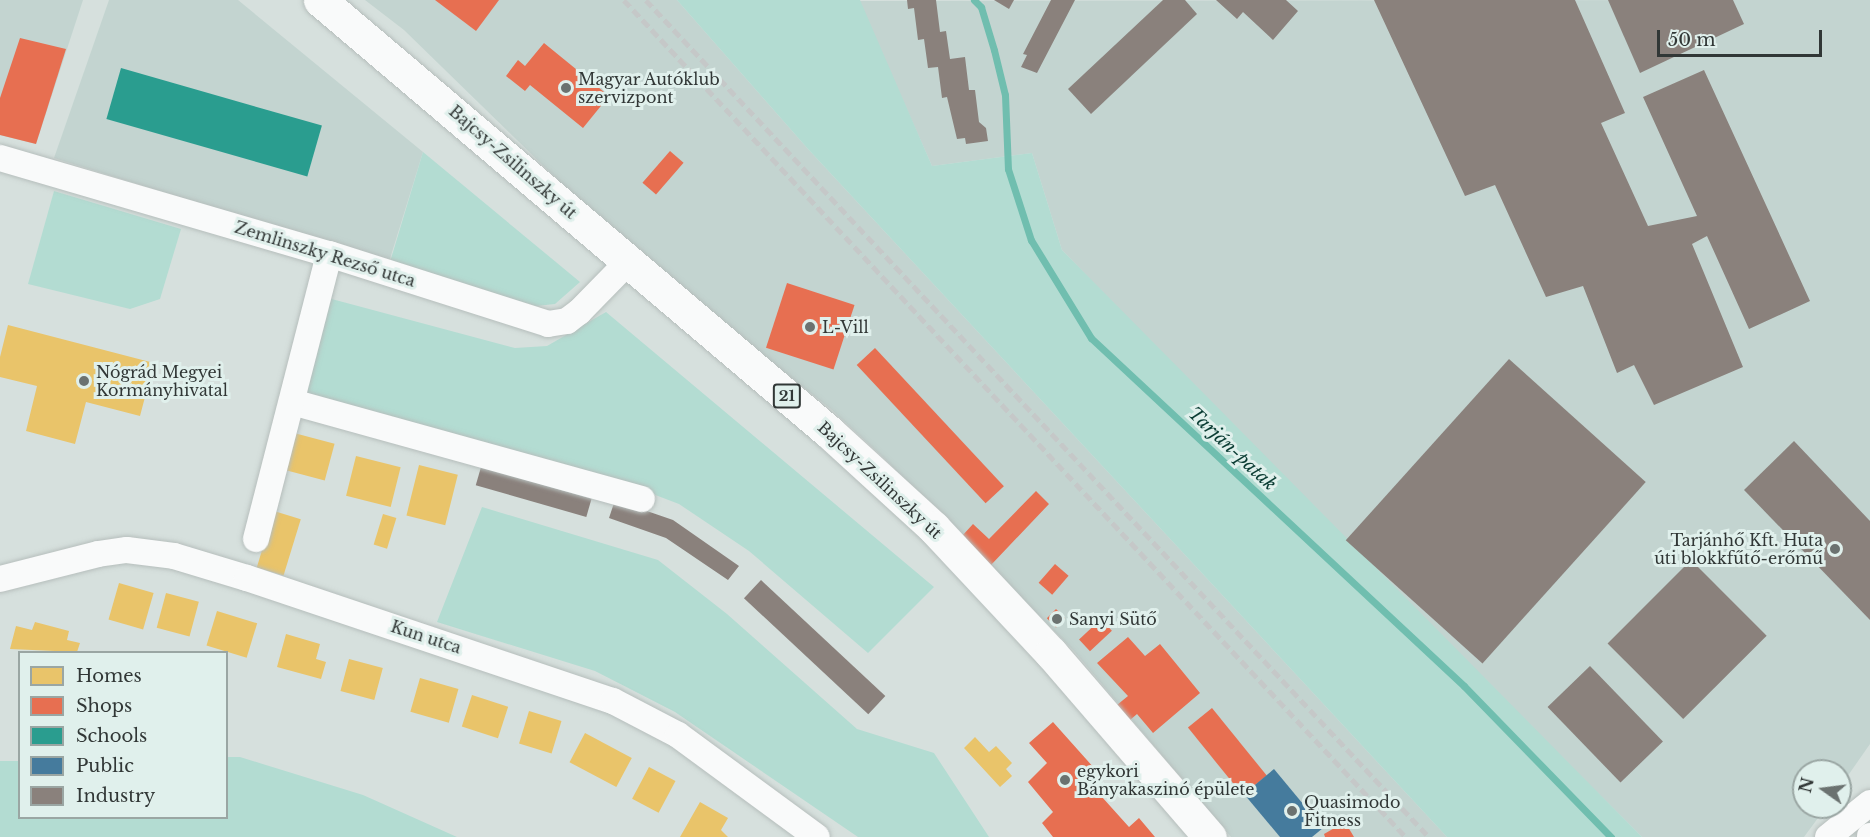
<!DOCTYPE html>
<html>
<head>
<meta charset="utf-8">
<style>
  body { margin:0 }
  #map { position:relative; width:1870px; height:837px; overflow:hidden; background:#d6e0dd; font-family:"Libre Baskerville",serif }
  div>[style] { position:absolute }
  .built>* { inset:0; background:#c3d4d0 }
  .green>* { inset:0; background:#b3dcd2 }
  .homes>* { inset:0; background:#e9c46a; transform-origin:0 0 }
  .shops>* { inset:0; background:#e76f51; transform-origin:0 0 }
  .schools>* { inset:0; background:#2a9d8f; transform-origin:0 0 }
  .public>* { inset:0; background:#457b9d }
  .industry>* { inset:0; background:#8a817c; transform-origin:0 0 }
  .stream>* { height:7px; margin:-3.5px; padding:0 3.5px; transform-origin:3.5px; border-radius:3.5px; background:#70beaf }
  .roads { filter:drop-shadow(0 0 2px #b6bebc) drop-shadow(0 0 2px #b6bebc) }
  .minor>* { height:26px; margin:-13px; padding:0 13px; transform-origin:13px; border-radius:13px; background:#f9fafa }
  .primary>* { height:33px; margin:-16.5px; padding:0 16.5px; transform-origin:16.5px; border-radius:16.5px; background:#f9fafa }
  .rail>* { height:4.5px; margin-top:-2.25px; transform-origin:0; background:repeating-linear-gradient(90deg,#c5c8c8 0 9px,transparent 0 13.5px) }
  .dots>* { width:16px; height:16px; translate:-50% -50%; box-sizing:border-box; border:3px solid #e0f0ec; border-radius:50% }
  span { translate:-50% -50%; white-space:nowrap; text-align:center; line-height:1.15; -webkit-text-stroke:6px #e0f0ec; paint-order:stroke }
  .shield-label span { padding:2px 4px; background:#e0f0ec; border:2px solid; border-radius:4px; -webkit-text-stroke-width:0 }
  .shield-label { font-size:15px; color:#313736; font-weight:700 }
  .poi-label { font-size:16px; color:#313736 }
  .left { translate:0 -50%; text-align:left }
  .right { translate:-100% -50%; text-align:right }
  .street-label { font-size:16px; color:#313736 }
  .water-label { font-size:18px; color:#0b3d34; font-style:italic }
  .legend { position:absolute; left:18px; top:651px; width:210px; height:168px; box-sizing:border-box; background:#e0f0ec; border:2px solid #9aa6a3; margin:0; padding:8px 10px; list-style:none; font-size:18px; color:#313736 }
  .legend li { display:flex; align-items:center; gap:12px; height:30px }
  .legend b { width:30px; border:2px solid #9aa6a3 }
  .north { position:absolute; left:1792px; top:759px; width:60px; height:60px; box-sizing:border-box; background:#e0f0ec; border:2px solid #9aa6a3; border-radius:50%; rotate:284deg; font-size:16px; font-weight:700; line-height:24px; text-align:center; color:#313736 }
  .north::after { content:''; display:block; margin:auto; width:21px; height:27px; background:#6b7270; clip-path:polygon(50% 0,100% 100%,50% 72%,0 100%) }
  .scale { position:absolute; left:1657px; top:30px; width:165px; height:27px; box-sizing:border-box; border:3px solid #313736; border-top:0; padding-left:8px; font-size:18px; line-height:21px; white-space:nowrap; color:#313736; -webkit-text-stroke:4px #e0f0ec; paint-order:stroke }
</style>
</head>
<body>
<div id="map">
  <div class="built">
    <div style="clip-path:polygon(0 0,83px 0,36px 144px,0 135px)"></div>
    <div style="clip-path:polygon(109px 0,238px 0,423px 152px,389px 262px,54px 158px)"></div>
    <div style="clip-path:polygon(365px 0,677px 0,808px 149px,1447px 837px,1231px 837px,1074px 651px,884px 458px,831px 409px,635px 255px,404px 30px)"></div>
    <div style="clip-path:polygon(1870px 0,1870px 744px,1840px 787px,1840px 771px,1804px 771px,1804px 807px,1826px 807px,1804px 837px,1642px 837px,1297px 492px,1062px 250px,1032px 153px,932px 166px,859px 1px)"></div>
  </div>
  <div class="green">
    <div style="clip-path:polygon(677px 0,860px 0,932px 166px,1032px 153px,1062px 250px,1642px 837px,1447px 837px,808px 149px)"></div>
    <div style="clip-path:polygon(423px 152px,580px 282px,555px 304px,536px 306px,390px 262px)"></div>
    <div style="clip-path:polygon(54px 191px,181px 229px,160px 299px,130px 309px,28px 284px)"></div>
    <div style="clip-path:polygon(328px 298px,515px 348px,547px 346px,606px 312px,934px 587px,868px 653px,749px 551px,679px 504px,637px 488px,302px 398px)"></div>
    <div style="clip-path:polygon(482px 507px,658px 560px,727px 614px,857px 729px,934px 753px,989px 837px,858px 837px,675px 712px,595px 671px,437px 622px)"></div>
    <div style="clip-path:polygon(227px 757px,240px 757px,363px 795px,457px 837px,0 837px,0 761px,19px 761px,20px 818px,226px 818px)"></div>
  </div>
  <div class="homes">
    <div style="clip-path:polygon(8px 325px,154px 363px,140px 416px,86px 402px,75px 444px,26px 431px,37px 386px,0 377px,0 357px)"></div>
    <div style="left:294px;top:433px;width:42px;height:38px;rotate:15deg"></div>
    <div style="left:356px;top:456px;width:46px;height:41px;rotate:14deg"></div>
    <div style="left:419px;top:465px;width:40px;height:52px;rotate:14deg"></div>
    <div style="left:274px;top:511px;width:28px;height:59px;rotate:17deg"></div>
    <div style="left:383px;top:514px;width:14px;height:32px;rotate:17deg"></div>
    <div style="left:119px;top:583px;width:36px;height:38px;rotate:16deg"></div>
    <div style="left:166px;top:593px;width:34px;height:36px;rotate:15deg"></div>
    <div style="left:217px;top:611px;width:42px;height:36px;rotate:17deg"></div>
    <div style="clip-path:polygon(35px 622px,69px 631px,67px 640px,80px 643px,77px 652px,10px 649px,16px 626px,32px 630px)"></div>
    <div style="clip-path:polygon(286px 634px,320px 644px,316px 659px,326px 662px,321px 679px,277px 667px)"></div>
    <div style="left:349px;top:659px;width:35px;height:33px;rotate:15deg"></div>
    <div style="left:420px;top:678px;width:40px;height:35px;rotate:16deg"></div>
    <div style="left:472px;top:695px;width:38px;height:33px;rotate:18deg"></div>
    <div style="left:529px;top:711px;width:34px;height:34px;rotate:17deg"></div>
    <div style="left:585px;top:733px;width:53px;height:33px;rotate:28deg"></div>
    <div style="clip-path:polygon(975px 737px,989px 752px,996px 746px,1012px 763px,1006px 769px,1012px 776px,1000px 787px,964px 748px)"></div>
    <div style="left:649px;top:767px;width:30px;height:36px;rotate:28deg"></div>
    <div style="clip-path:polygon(700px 802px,728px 818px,721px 830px,728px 837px,680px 837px)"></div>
  </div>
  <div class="shops">
    <div style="clip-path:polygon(435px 0,499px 0,476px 31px)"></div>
    <div style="clip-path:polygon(20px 38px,66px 49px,36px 144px,0 135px,0 98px)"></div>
    <div style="clip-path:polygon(544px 43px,609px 96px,583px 128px,530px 85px,525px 91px,506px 76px,518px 60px,525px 66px)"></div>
    <div style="left:670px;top:151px;width:18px;height:42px;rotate:41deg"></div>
    <div style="left:787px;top:283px;width:71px;height:68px;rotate:18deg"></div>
    <div style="left:875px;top:348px;width:189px;height:25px;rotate:47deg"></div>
    <div style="clip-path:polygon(1036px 491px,1049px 504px,991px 565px,962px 536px,973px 524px,989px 539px)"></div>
    <div style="left:1055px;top:564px;width:18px;height:25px;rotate:41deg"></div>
    <div style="left:1056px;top:609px;width:13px;height:13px;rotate:45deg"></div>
    <div style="left:1101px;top:619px;width:16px;height:30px;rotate:47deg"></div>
    <div style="clip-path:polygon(1128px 637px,1145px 656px,1160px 644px,1200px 693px,1153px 733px,1137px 714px,1130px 720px,1117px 705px,1128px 696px,1097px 663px)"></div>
    <div style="left:1212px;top:708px;width:87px;height:31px;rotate:51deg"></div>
    <div style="clip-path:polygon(1053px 722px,1103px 778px,1093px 787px,1129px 827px,1139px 818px,1155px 837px,1053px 837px,1042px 823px,1053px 812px,1028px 782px,1047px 763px,1029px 743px)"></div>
    <div style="clip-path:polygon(1345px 822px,1354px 837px,1325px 837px,1324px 834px)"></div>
  </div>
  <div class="schools">
    <div style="left:121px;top:68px;width:209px;height:53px;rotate:16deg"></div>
  </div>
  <div class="public">
    <div style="clip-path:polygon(1274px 769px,1323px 828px,1312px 837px,1280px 837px,1244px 794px)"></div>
  </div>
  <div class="industry">
    <div style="clip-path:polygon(907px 0,936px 0,940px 32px,946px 31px,950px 59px,965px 57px,969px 90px,975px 90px,979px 122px,986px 128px,988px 141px,966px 144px,965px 138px,957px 139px,947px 97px,942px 98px,938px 67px,928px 68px,924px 39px,918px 40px,914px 8px,908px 9px)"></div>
    <div style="clip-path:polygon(994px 0,1014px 0,1009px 9px)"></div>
    <div style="clip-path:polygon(1051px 0,1075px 0,1037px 73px,1021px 67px,1027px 55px,1023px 54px)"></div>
    <div style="clip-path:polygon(1163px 0,1185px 0,1197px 14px,1091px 114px,1068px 89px)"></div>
    <div style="clip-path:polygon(1216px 0,1286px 0,1298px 11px,1273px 40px,1243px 12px,1237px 19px)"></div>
    <div style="clip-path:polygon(1374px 0,1575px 0,1625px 113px,1601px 123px,1648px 226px,1697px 216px,1643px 97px,1704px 70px,1810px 301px,1749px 329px,1707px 236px,1692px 244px,1743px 367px,1654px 405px,1634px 365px,1617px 373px,1583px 286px,1546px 297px,1495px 185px,1465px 196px)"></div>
    <div style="clip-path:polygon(1608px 0,1733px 0,1744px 24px,1640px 73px)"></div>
    <div style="left:1509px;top:359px;width:184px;height:244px;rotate:42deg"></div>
    <div style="clip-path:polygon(1794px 441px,1870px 521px,1870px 620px,1744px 490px)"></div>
    <div style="left:481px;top:467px;width:115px;height:19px;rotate:16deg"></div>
    <div style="clip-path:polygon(615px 500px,673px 520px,739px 566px,728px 580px,666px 538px,609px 518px)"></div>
    <div style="left:1691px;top:560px;width:107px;height:118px;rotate:45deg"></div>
    <div style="left:761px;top:580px;width:170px;height:25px;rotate:43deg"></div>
    <div style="left:1590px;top:666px;width:105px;height:59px;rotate:46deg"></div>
  </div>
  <div class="stream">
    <div style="left:974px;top:0;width:10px;rotate:45deg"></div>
    <div style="left:981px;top:7px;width:45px;rotate:73.2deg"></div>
    <div style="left:994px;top:50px;width:46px;rotate:76.3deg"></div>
    <div style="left:1005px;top:95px;width:74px;rotate:87.7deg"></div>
    <div style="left:1008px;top:169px;width:75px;rotate:72.1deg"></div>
    <div style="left:1031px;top:240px;width:115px;rotate:58.5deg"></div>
    <div style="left:1091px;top:338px;width:510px;rotate:43.01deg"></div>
    <div style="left:1464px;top:686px;width:211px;rotate:45.8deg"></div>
  </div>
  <div class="roads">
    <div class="minor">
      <div style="left:0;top:158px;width:343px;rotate:16.3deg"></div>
      <div style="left:329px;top:254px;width:230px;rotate:17.7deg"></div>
      <div style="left:548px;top:324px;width:19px;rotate:-9deg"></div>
      <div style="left:567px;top:321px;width:15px;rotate:-37deg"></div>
      <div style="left:579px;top:312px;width:71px;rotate:-45.6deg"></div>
      <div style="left:292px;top:402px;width:363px;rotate:15.5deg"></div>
      <div style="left:256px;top:539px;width:294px;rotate:-75.6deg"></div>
      <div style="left:0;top:579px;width:101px;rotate:-14.3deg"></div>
      <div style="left:98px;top:554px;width:29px;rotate:-8deg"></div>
      <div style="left:127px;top:550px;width:47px;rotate:7.3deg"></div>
      <div style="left:174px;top:556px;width:76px;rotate:16.8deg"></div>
      <div style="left:247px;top:578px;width:386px;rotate:18.6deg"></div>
      <div style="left:613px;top:701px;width:73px;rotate:27.6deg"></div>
      <div style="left:678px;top:735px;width:172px;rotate:36.3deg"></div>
      <div style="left:1828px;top:837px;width:54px;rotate:-39deg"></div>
      <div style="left:1870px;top:837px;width:1px;rotate:-90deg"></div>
    </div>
    <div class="primary">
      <div style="left:320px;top:0;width:668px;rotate:40.32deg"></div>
      <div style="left:829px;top:432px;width:142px;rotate:42.4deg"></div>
      <div style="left:934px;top:528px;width:171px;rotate:46.9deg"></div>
      <div style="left:1051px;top:653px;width:243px;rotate:49.2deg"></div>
    </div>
  </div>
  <div class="rail">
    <div style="left:624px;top:0;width:1145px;rotate:46.95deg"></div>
    <div style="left:646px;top:0;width:1146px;rotate:46.91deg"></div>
  </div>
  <div class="dots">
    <div style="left:566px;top:88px;background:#6b7270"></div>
    <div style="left:810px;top:327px;background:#6b7270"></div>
    <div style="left:84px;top:381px;background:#6b7270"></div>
    <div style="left:1835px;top:549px;background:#6b7270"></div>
    <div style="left:1057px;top:619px;background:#6b7270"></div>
    <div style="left:1065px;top:780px;background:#6b7270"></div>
    <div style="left:1292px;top:811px;background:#6b7270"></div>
  </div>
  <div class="shield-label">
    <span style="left:787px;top:396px">21</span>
  </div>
  <div class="poi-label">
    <span class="left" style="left:578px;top:88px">Magyar Autóklub<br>szervizpont</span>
    <span class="left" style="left:822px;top:327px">L-Vill</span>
    <span class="left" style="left:96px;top:381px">Nógrád Megyei<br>Kormányhivatal</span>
    <span class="right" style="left:1823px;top:549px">Tarjánhő Kft. Huta<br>úti blokkfűtő-erőmű</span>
    <span class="left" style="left:1069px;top:619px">Sanyi Sütő</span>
    <span class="left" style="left:1077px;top:780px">egykori<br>Bányakaszinó épülete</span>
    <span class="left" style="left:1304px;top:811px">Quasimodo<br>Fitness</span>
  </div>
  <div class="street-label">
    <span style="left:513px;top:162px;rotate:41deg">Bajcsy-Zsilinszky út</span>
    <span style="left:325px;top:254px;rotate:17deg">Zemlinszky Rezső utca</span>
    <span style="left:880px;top:480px;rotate:43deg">Bajcsy-Zsilinszky út</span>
    <span style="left:426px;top:637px;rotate:18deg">Kun utca</span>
  </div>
  <div class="water-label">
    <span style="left:1232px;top:449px;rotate:43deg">Tarján-patak</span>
  </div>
  <ul class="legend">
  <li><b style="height:16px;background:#e9c46a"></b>Homes</li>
  <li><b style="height:16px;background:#e76f51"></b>Shops</li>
  <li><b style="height:16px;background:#2a9d8f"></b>Schools</li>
  <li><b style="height:16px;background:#457b9d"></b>Public</li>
  <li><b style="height:16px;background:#8a817c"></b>Industry</li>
  </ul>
  <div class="north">N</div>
  <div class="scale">50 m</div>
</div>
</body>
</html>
